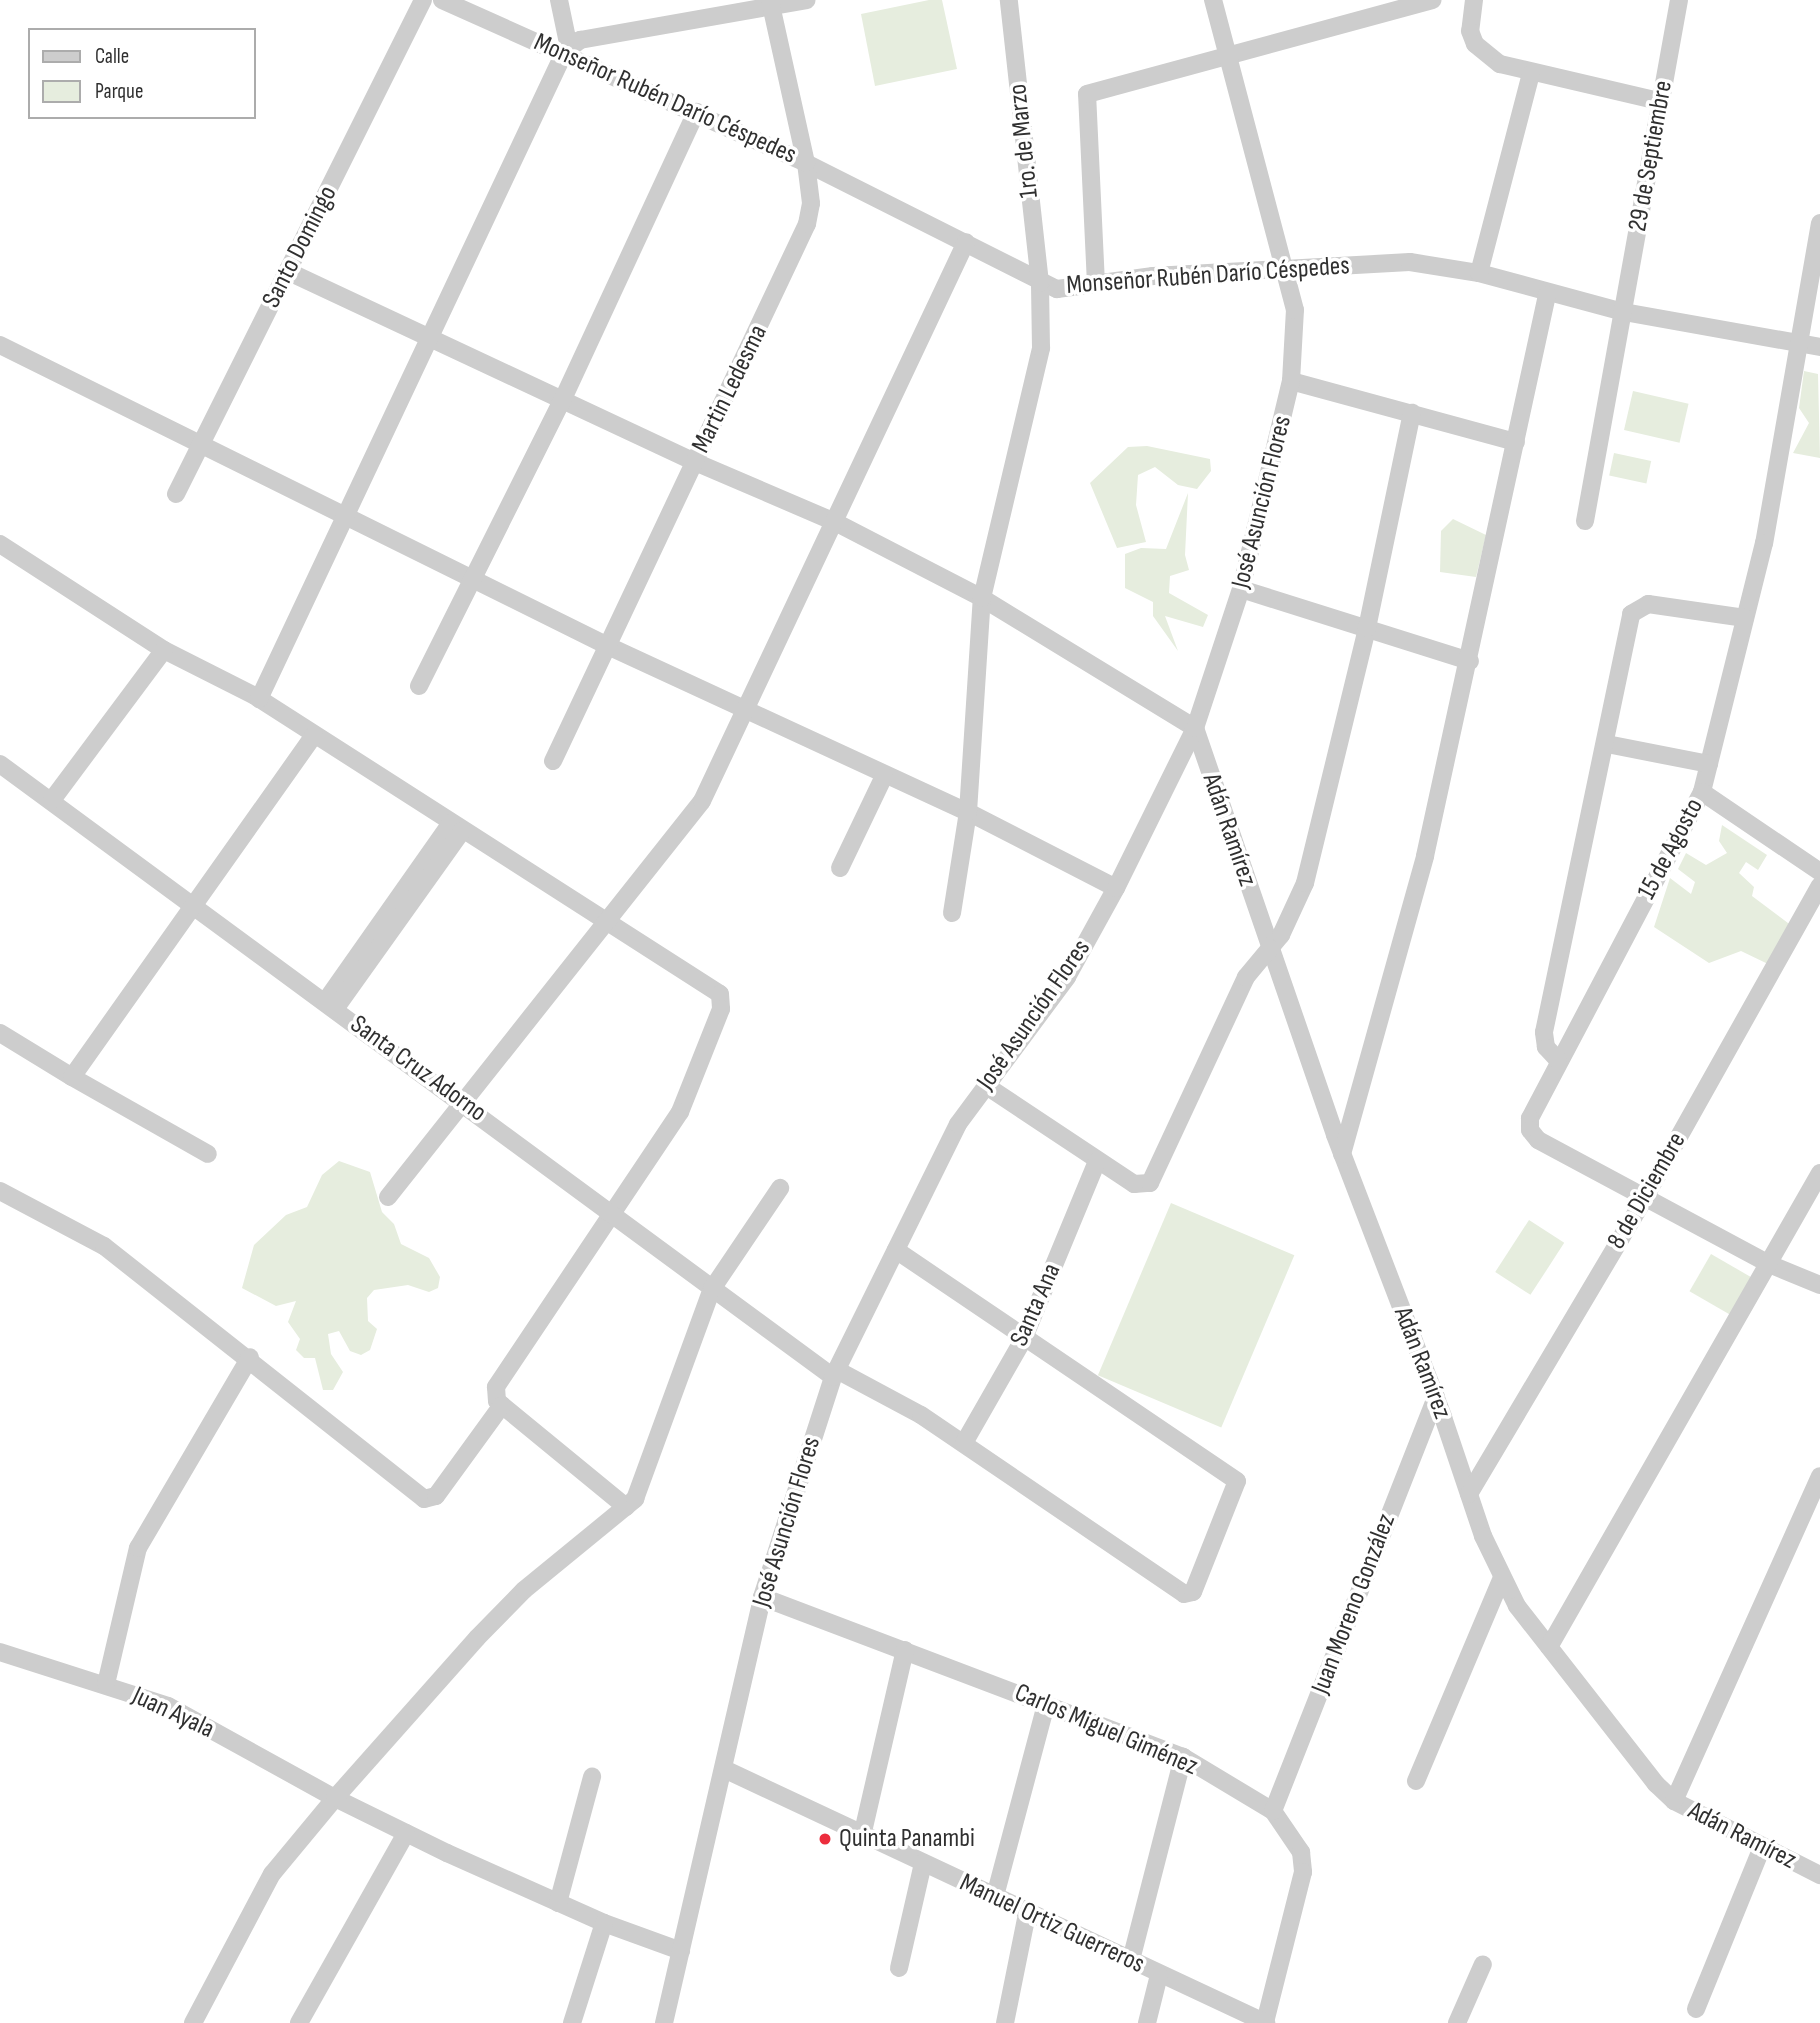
<!DOCTYPE html>
<html>
<head>
<meta charset="utf-8">
<style>
  body { margin:0 }
  #map { position:relative; width:1820px; height:2023px; overflow:hidden; background:#fff; font-family:"Sofia Sans Condensed",sans-serif }
  div>[style] { position:absolute }
  .green>* { inset:0; background:#e6edde; transform-origin:0 0 }
  .minor>* { height:18px; margin:-9px; padding:0 9px; transform-origin:9px; border-radius:9px; background:#cdcdcd }
  .dots>* { width:19px; height:19px; translate:-50% -50%; box-sizing:border-box; border:4px solid #fff; border-radius:50% }
  span { translate:-50% -50%; white-space:nowrap; text-align:center; line-height:1.15; -webkit-text-stroke:7px #fff; paint-order:stroke }
  .street-label { font-size:26px; color:#303030 }
  .poi-label { font-size:26px; color:#303030 }
  .left { translate:0 -50%; text-align:left }
  .legend { position:absolute; left:28px; top:28px; width:228px; height:91px; box-sizing:border-box; background:#fff; border:2px solid #acacac; margin:0; padding:9px 12px; list-style:none; font-size:21px; color:#303030 }
  .legend li { display:flex; align-items:center; gap:14px; height:35px }
  .legend b { width:35px; border:2px solid #acacac }
</style>
</head>
<body>
<div id="map">
  <div class="green">
    <div style="clip-path:polygon(929px 0,942px 0,957px 69px,875px 86px,861px 14px)"></div>
    <div style="clip-path:polygon(1804px 371px,1818px 374px,1820px 458px,1793px 453px,1809px 423px,1799px 408px)"></div>
    <div style="left:1633px;top:391px;width:57px;height:40px;rotate:13deg"></div>
    <div style="clip-path:polygon(1147px 446px,1210px 459px,1211px 471px,1197px 489px,1178px 485px,1155px 467px,1138px 475px,1136px 505px,1146px 542px,1117px 548px,1090px 483px,1128px 447px)"></div>
    <div style="left:1614px;top:453px;width:38px;height:23px;rotate:12deg"></div>
    <div style="clip-path:polygon(1188px 493px,1185px 555px,1189px 570px,1170px 576px,1169px 593px,1208px 615px,1203px 627px,1165px 616px,1178px 651px,1153px 616px,1153px 602px,1125px 588px,1125px 554px,1141px 548px,1166px 549px)"></div>
    <div style="clip-path:polygon(1453px 519px,1486px 535px,1476px 577px,1440px 572px,1441px 531px)"></div>
    <div style="clip-path:polygon(1722px 825px,1767px 855px,1758px 870px,1746px 862px,1739px 873px,1754px 887px,1752px 896px,1792px 926px,1768px 964px,1741px 951px,1709px 963px,1654px 927px,1670px 878px,1691px 894px,1695px 882px,1678px 869px,1686px 853px,1706px 865px,1727px 853px,1719px 841px)"></div>
    <div style="clip-path:polygon(339px 1161px,370px 1172px,382px 1212px,394px 1224px,401px 1244px,429px 1258px,440px 1277px,438px 1288px,429px 1292px,408px 1285px,374px 1290px,367px 1298px,368px 1321px,377px 1329px,370px 1350px,361px 1355px,350px 1351px,339px 1331px,328px 1334px,331px 1354px,343px 1372px,333px 1390px,323px 1390px,315px 1358px,304px 1358px,296px 1350px,300px 1339px,288px 1322px,296px 1301px,276px 1306px,242px 1288px,254px 1245px,286px 1215px,307px 1207px,322px 1175px)"></div>
    <div style="left:1171px;top:1203px;width:134px;height:187px;rotate:23deg"></div>
    <div style="left:1529px;top:1220px;width:42px;height:62px;rotate:33deg"></div>
    <div style="left:1711px;top:1254px;width:48px;height:43px;rotate:30deg"></div>
  </div>
  <div class="minor">
    <div style="left:442px;top:0;width:399px;rotate:24.1deg"></div>
    <div style="left:806px;top:163px;width:281px;rotate:26.7deg"></div>
    <div style="left:1057px;top:289px;width:97px;rotate:-7.7deg"></div>
    <div style="left:1153px;top:276px;width:257px;rotate:-3.1deg"></div>
    <div style="left:1410px;top:262px;width:70px;rotate:9.1deg"></div>
    <div style="left:1479px;top:273px;width:150px;rotate:15.1deg"></div>
    <div style="left:1624px;top:312px;width:199px;rotate:10.1deg"></div>
    <div style="left:559px;top:0;width:49px;rotate:78.2deg"></div>
    <div style="left:1474px;top:0;width:31px;rotate:97deg"></div>
    <div style="left:1470px;top:31px;width:14px;rotate:69deg"></div>
    <div style="left:1475px;top:44px;width:32px;rotate:39deg"></div>
    <div style="left:1500px;top:64px;width:163px;rotate:13.1deg"></div>
    <div style="left:1820px;top:223px;width:325px;rotate:99.9deg"></div>
    <div style="left:1764px;top:543px;width:257px;rotate:104deg"></div>
    <div style="left:1702px;top:792px;width:369px;rotate:117.8deg"></div>
    <div style="left:1530px;top:1118px;width:12px;rotate:90deg"></div>
    <div style="left:1530px;top:1130px;width:13px;rotate:51deg"></div>
    <div style="left:1538px;top:1140px;width:262px;rotate:28.2deg"></div>
    <div style="left:1769px;top:1264px;width:55px;rotate:22.4deg"></div>
    <div style="left:287px;top:271px;width:450px;rotate:25.1deg"></div>
    <div style="left:695px;top:462px;width:152px;rotate:23.2deg"></div>
    <div style="left:835px;top:522px;width:165px;rotate:27.3deg"></div>
    <div style="left:982px;top:598px;width:250px;rotate:31.4deg"></div>
    <div style="left:1195px;top:728px;width:430px;rotate:71deg"></div>
    <div style="left:1335px;top:1135px;width:302px;rotate:69deg"></div>
    <div style="left:1443px;top:1417px;width:126px;rotate:71.4deg"></div>
    <div style="left:1483px;top:1536px;width:78px;rotate:64.1deg"></div>
    <div style="left:1517px;top:1606px;width:226px;rotate:52deg"></div>
    <div style="left:1656px;top:1784px;width:25px;rotate:43deg"></div>
    <div style="left:1674px;top:1801px;width:164px;rotate:26.9deg"></div>
    <div style="left:1479px;top:273px;width:206px;rotate:-75.4deg"></div>
    <div style="left:1096px;top:284px;width:190px;rotate:-92.7deg"></div>
    <div style="left:1087px;top:94px;width:358px;rotate:-15.2deg"></div>
    <div style="left:0;top:345px;width:678px;rotate:26.34deg"></div>
    <div style="left:608px;top:646px;width:396px;rotate:24.8deg"></div>
    <div style="left:968px;top:812px;width:166px;rotate:27.2deg"></div>
    <div style="left:1291px;top:381px;width:233px;rotate:15.2deg"></div>
    <div style="left:176px;top:494px;width:552px;rotate:-63.43deg"></div>
    <div style="left:1585px;top:521px;width:529px;rotate:-79.77deg"></div>
    <div style="left:0;top:544px;width:195px;rotate:32.9deg"></div>
    <div style="left:164px;top:650px;width:102px;rotate:26.8deg"></div>
    <div style="left:255px;top:696px;width:552px;rotate:32.65deg"></div>
    <div style="left:720px;top:994px;width:15px;rotate:86deg"></div>
    <div style="left:721px;top:1009px;width:111px;rotate:111.7deg"></div>
    <div style="left:680px;top:1112px;width:331px;rotate:123.8deg"></div>
    <div style="left:496px;top:1387px;width:14px;rotate:86deg"></div>
    <div style="left:497px;top:1401px;width:167px;rotate:39.4deg"></div>
    <div style="left:1241px;top:589px;width:240px;rotate:17.5deg"></div>
    <div style="left:419px;top:686px;width:319px;rotate:-63.4deg"></div>
    <div style="left:562px;top:401px;width:319px;rotate:-65.1deg"></div>
    <div style="left:259px;top:699px;width:714px;rotate:-64.73deg"></div>
    <div style="left:564px;top:53px;width:21px;rotate:-39deg"></div>
    <div style="left:580px;top:40px;width:230px;rotate:-10deg"></div>
    <div style="left:1607px;top:744px;width:104px;rotate:11.1deg"></div>
    <div style="left:553px;top:761px;width:594px;rotate:-64.69deg"></div>
    <div style="left:807px;top:224px;width:21px;rotate:-79deg"></div>
    <div style="left:811px;top:203px;width:40px;rotate:-97.1deg"></div>
    <div style="left:806px;top:163px;width:167px;rotate:-102.5deg"></div>
    <div style="left:0;top:764px;width:1034px;rotate:36.35deg"></div>
    <div style="left:1702px;top:792px;width:143px;rotate:34.1deg"></div>
    <div style="left:52px;top:800px;width:187px;rotate:-53.3deg"></div>
    <div style="left:840px;top:868px;width:102px;rotate:-64.4deg"></div>
    <div style="left:952px;top:913px;width:102px;rotate:-81deg"></div>
    <div style="left:968px;top:812px;width:214px;rotate:-86.3deg"></div>
    <div style="left:982px;top:598px;width:257px;rotate:-76.7deg"></div>
    <div style="left:1041px;top:348px;width:65px;rotate:-90.9deg"></div>
    <div style="left:1040px;top:283px;width:285px;rotate:-96.3deg"></div>
    <div style="left:325px;top:1002px;width:219px;rotate:-54.9deg"></div>
    <div style="left:335px;top:1009px;width:219px;rotate:-54.5deg"></div>
    <div style="left:0;top:1033px;width:84px;rotate:31.4deg"></div>
    <div style="left:72px;top:1077px;width:419px;rotate:-54.7deg"></div>
    <div style="left:1558px;top:1060px;width:18px;rotate:-133deg"></div>
    <div style="left:1546px;top:1047px;width:15px;rotate:-98deg"></div>
    <div style="left:1544px;top:1032px;width:427px;rotate:-78.2deg"></div>
    <div style="left:1631px;top:614px;width:20px;rotate:-30deg"></div>
    <div style="left:1648px;top:604px;width:98px;rotate:8.2deg"></div>
    <div style="left:72px;top:1077px;width:156px;rotate:29.5deg"></div>
    <div style="left:985px;top:1085px;width:179px;rotate:33.6deg"></div>
    <div style="left:1134px;top:1184px;width:16px;rotate:-4deg"></div>
    <div style="left:1150px;top:1183px;width:227px;rotate:-65deg"></div>
    <div style="left:1246px;top:977px;width:55px;rotate:-50.2deg"></div>
    <div style="left:1281px;top:935px;width:57px;rotate:-65.2deg"></div>
    <div style="left:1305px;top:883px;width:262px;rotate:-76.3deg"></div>
    <div style="left:1367px;top:628px;width:220px;rotate:-78.2deg"></div>
    <div style="left:1342px;top:1154px;width:309px;rotate:-74.4deg"></div>
    <div style="left:1425px;top:856px;width:574px;rotate:-77.73deg"></div>
    <div style="left:0;top:1191px;width:118px;rotate:27.9deg"></div>
    <div style="left:104px;top:1246px;width:408px;rotate:38.3deg"></div>
    <div style="left:424px;top:1499px;width:12px;rotate:-14deg"></div>
    <div style="left:436px;top:1496px;width:112px;rotate:-54deg"></div>
    <div style="left:388px;top:1197px;width:505px;rotate:-51.59deg"></div>
    <div style="left:702px;top:801px;width:618px;rotate:-64.72deg"></div>
    <div style="left:837px;top:1370px;width:95px;rotate:28.2deg"></div>
    <div style="left:921px;top:1415px;width:318px;rotate:34.2deg"></div>
    <div style="left:1184px;top:1594px;width:9px;rotate:-13deg"></div>
    <div style="left:1193px;top:1592px;width:119px;rotate:-68.4deg"></div>
    <div style="left:1237px;top:1481px;width:412px;rotate:-145.9deg"></div>
    <div style="left:964px;top:1443px;width:119px;rotate:-60.2deg"></div>
    <div style="left:1023px;top:1340px;width:194px;rotate:-67.5deg"></div>
    <div style="left:1469px;top:1494px;width:343px;rotate:-59.3deg"></div>
    <div style="left:1644px;top:1199px;width:359px;rotate:-60.7deg"></div>
    <div style="left:762px;top:1597px;width:450px;rotate:20.8deg"></div>
    <div style="left:1183px;top:1757px;width:105px;rotate:31deg"></div>
    <div style="left:1273px;top:1811px;width:50px;rotate:55.7deg"></div>
    <div style="left:1301px;top:1852px;width:20px;rotate:84deg"></div>
    <div style="left:1303px;top:1872px;width:155px;rotate:104.2deg"></div>
    <div style="left:1549px;top:1647px;width:546px;rotate:-60.24deg"></div>
    <div style="left:0;top:1652px;width:176px;rotate:17.8deg"></div>
    <div style="left:168px;top:1706px;width:191px;rotate:28.9deg"></div>
    <div style="left:335px;top:1798px;width:125px;rotate:26.2deg"></div>
    <div style="left:447px;top:1853px;width:172px;rotate:24deg"></div>
    <div style="left:604px;top:1923px;width:82px;rotate:20deg"></div>
    <div style="left:106px;top:1684px;width:140px;rotate:-76.8deg"></div>
    <div style="left:138px;top:1548px;width:221px;rotate:-59.6deg"></div>
    <div style="left:724px;top:1769px;width:599px;rotate:25.11deg"></div>
    <div style="left:1416px;top:1781px;width:221px;rotate:-67.1deg"></div>
    <div style="left:1674px;top:1801px;width:356px;rotate:-65.8deg"></div>
    <div style="left:1273px;top:1811px;width:445px;rotate:-68.5deg"></div>
    <div style="left:862px;top:1836px;width:191px;rotate:-77deg"></div>
    <div style="left:995px;top:1896px;width:199px;rotate:-75.1deg"></div>
    <div style="left:558px;top:1903px;width:131px;rotate:-74.9deg"></div>
    <div style="left:1131px;top:1960px;width:210px;rotate:-75.6deg"></div>
    <div style="left:899px;top:1968px;width:108px;rotate:-77.1deg"></div>
    <div style="left:1696px;top:2009px;width:175px;rotate:-67.8deg"></div>
    <div style="left:193px;top:2023px;width:169px;rotate:-62.1deg"></div>
    <div style="left:272px;top:1874px;width:99px;rotate:-50.3deg"></div>
    <div style="left:335px;top:1798px;width:214px;rotate:-48.4deg"></div>
    <div style="left:477px;top:1638px;width:67px;rotate:-45.6deg"></div>
    <div style="left:524px;top:1590px;width:144px;rotate:-39.3deg"></div>
    <div style="left:635px;top:1499px;width:224px;rotate:-69.9deg"></div>
    <div style="left:712px;top:1289px;width:122px;rotate:-56deg"></div>
    <div style="left:299px;top:2023px;width:218px;rotate:-60.6deg"></div>
    <div style="left:572px;top:2023px;width:105px;rotate:-72.3deg"></div>
    <div style="left:664px;top:2023px;width:437px;rotate:-77deg"></div>
    <div style="left:762px;top:1597px;width:231px;rotate:-72.1deg"></div>
    <div style="left:833px;top:1377px;width:282px;rotate:-63.7deg"></div>
    <div style="left:958px;top:1124px;width:183px;rotate:-53.4deg"></div>
    <div style="left:1067px;top:977px;width:102px;rotate:-61.2deg"></div>
    <div style="left:1116px;top:888px;width:178px;rotate:-63.7deg"></div>
    <div style="left:1195px;top:728px;width:146px;rotate:-71.7deg"></div>
    <div style="left:1241px;top:589px;width:214px;rotate:-76.5deg"></div>
    <div style="left:1291px;top:381px;width:71px;rotate:-86.8deg"></div>
    <div style="left:1295px;top:310px;width:321px;rotate:-104.8deg"></div>
    <div style="left:1005px;top:2023px;width:111px;rotate:-78.6deg"></div>
    <div style="left:1147px;top:2023px;width:49px;rotate:-76deg"></div>
    <div style="left:1457px;top:2023px;width:64px;rotate:-66.2deg"></div>
  </div>
  <div class="dots">
    <div style="left:825px;top:1839px;background:#ec2d3d"></div>
  </div>
  <div class="street-label">
    <span style="left:665px;top:99px;rotate:24deg">Monseñor Rubén Darío Céspedes</span>
    <span style="left:1024px;top:141px;rotate:-96deg">1ro. de Marzo</span>
    <span style="left:1651px;top:156px;rotate:-80deg">29 de Septiembre</span>
    <span style="left:300px;top:247px;rotate:-63deg">Santo Domingo</span>
    <span style="left:1208px;top:276px;rotate:-4deg">Monseñor Rubén Darío Céspedes</span>
    <span style="left:730px;top:389px;rotate:-64deg">Martin Ledesma</span>
    <span style="left:1262px;top:502px;rotate:-76deg">José Asunción Flores</span>
    <span style="left:1229px;top:830px;rotate:71deg">Adán Ramírez</span>
    <span style="left:1671px;top:849px;rotate:-62deg">15 de Agosto</span>
    <span style="left:1034px;top:1015px;rotate:-55deg">José Asunción Flores</span>
    <span style="left:418px;top:1069px;rotate:36deg">Santa Cruz Adorno</span>
    <span style="left:1647px;top:1191px;rotate:-60deg">8 de Diciembre</span>
    <span style="left:1036px;top:1305px;rotate:-66deg">Santa Ana</span>
    <span style="left:1422px;top:1363px;rotate:69deg">Adán Ramírez</span>
    <span style="left:787px;top:1522px;rotate:-73deg">José Asunción Flores</span>
    <span style="left:1354px;top:1604px;rotate:-69deg">Juan Moreno González</span>
    <span style="left:173px;top:1713px;rotate:25deg">Juan Ayala</span>
    <span style="left:1106px;top:1730px;rotate:23deg">Carlos Miguel Giménez</span>
    <span style="left:1742px;top:1836px;rotate:27deg">Adán Ramírez</span>
    <span style="left:1052px;top:1924px;rotate:25deg">Manuel Ortiz Guerreros</span>
  </div>
  <div class="poi-label">
    <span class="left" style="left:839px;top:1839px">Quinta Panambi</span>
  </div>
  <ul class="legend">
  <li><b style="height:9px;background:#cdcdcd"></b>Calle</li>
  <li><b style="height:19px;background:#e6edde"></b>Parque</li>
  </ul>
</div>
</body>
</html>
